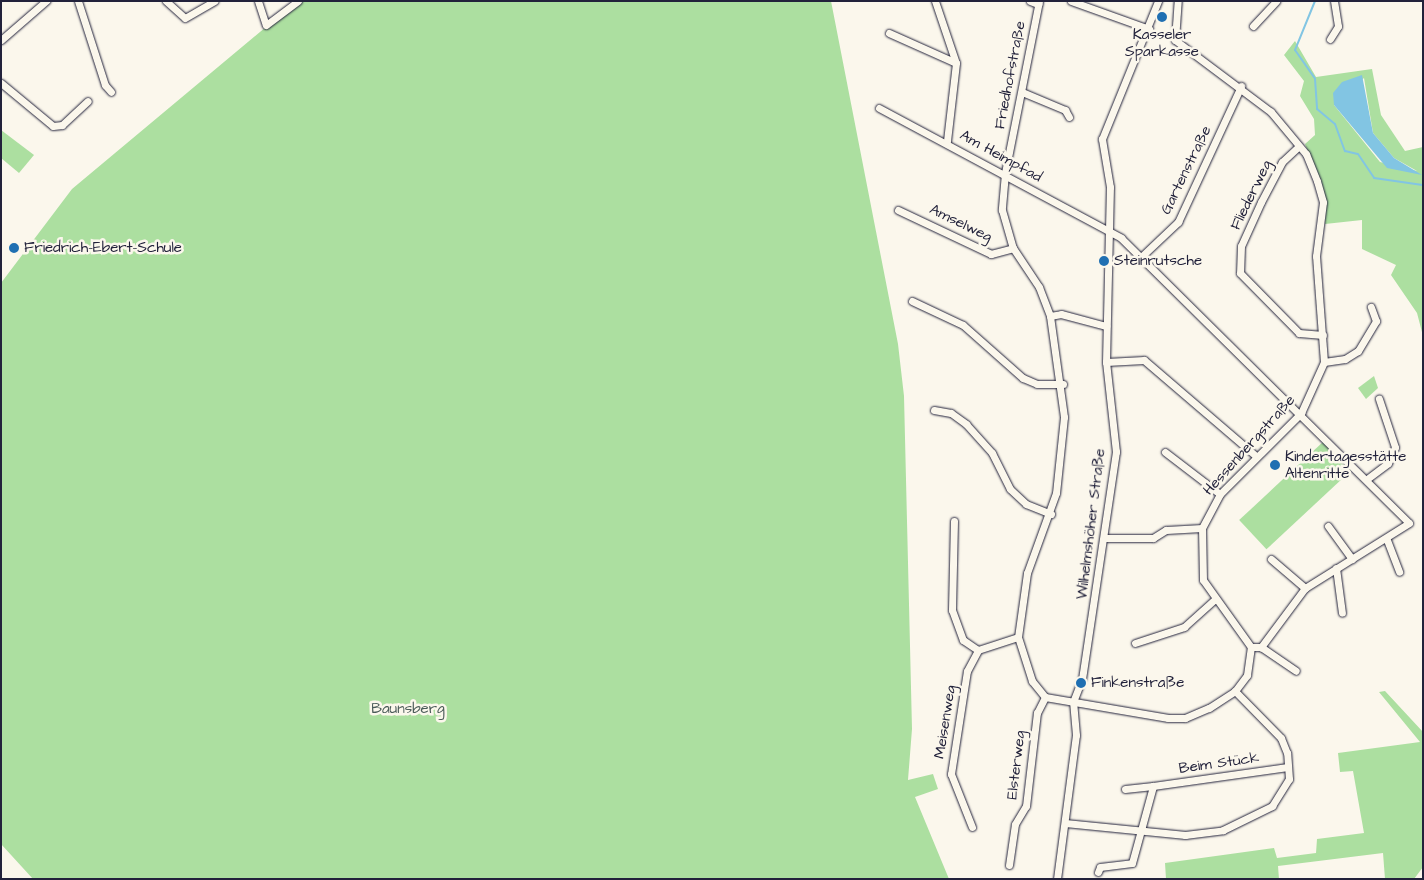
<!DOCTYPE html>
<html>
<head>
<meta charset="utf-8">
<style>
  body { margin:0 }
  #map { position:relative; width:1424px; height:880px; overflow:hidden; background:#fbf7ec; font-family:"Architects Daughter",sans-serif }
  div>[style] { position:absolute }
  .green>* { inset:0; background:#acdfa0; transform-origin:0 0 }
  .water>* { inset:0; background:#82c5e3 }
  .stream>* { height:2px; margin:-1px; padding:0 1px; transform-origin:1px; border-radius:1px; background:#82c5e3 }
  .roads { filter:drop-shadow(0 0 1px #22223b) drop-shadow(0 0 1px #22223b) }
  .minor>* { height:7px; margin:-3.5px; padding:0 3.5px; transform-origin:3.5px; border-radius:3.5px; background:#fbf7ec }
  .dots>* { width:14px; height:14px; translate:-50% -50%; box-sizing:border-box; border:2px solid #fbf7ec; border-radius:50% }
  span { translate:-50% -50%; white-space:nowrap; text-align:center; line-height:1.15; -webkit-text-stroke:5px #fbf7ec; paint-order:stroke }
  .poi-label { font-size:15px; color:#22223b }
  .left { translate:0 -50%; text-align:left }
  .street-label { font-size:15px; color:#22223b }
  .park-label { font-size:15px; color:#4b5b59 }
  .frame { position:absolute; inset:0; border:2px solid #22223b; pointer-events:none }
</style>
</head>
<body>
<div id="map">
  <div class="green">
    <div style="clip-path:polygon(297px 1px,831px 1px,898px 344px,904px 396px,912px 729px,908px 780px,933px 774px,938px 789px,915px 797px,949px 879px,33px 879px,1px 844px,1px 283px,72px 189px)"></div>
    <div style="clip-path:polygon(evenodd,1295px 41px,1316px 77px,1372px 69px,1381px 115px,1405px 151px,1423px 147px,1423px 336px,1417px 313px,1391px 275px,1396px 265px,1362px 249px,1362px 220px,1325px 224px,1326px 202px,1305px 144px,1315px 135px,1314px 119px,1300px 96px,1304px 81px,1284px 55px,1295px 41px,1364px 78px,1373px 133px,1394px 158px,1417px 171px,1380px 162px,1334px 105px,1364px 78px)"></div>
    <div style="clip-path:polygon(1px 130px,34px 155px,19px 173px,1px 158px)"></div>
    <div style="clip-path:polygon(1374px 376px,1378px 388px,1366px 399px,1358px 388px)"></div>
    <div style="left:1324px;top:441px;width:40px;height:116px;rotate:47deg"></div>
    <div style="clip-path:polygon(1385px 691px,1423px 732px,1423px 867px,1414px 879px,1385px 879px,1383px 853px,1278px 866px,1279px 879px,1166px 879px,1165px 863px,1274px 848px,1277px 858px,1316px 853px,1317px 839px,1364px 833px,1353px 771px,1340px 772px,1338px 753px,1420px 742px,1379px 692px)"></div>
  </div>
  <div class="water">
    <div style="clip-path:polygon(1362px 75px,1373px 133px,1394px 158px,1422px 175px,1387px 168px,1334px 105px,1333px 93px,1342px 82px)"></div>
  </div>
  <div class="stream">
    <div style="left:1315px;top:1px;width:53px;rotate:112.2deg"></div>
    <div style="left:1295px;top:50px;width:35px;rotate:55deg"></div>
    <div style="left:1315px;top:79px;width:30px;rotate:86deg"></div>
    <div style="left:1317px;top:109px;width:23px;rotate:40deg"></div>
    <div style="left:1335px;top:124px;width:29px;rotate:70deg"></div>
    <div style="left:1345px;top:151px;width:13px;rotate:13deg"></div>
    <div style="left:1358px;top:154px;width:29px;rotate:56deg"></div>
    <div style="left:1374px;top:178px;width:49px;rotate:8.1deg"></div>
  </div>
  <div class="roads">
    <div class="minor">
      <div style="left:78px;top:1px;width:88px;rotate:72.2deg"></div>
      <div style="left:105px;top:85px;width:9px;rotate:49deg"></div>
      <div style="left:166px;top:1px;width:25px;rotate:42deg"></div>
      <div style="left:185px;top:18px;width:34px;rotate:-30deg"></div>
      <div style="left:258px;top:1px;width:25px;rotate:72deg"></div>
      <div style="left:266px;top:25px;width:40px;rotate:-37deg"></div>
      <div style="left:935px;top:1px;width:65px;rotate:71.3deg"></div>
      <div style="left:956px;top:63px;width:79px;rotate:96.6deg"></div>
      <div style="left:1030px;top:1px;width:9px;rotate:21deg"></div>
      <div style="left:1039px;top:1px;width:175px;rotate:101.2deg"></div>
      <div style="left:1005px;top:173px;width:37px;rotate:95deg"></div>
      <div style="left:1002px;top:210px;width:40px;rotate:74deg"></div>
      <div style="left:1013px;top:248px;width:47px;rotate:56.3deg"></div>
      <div style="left:1039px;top:287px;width:31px;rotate:69deg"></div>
      <div style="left:1050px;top:316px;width:102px;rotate:82.1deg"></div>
      <div style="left:1064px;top:417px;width:76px;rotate:96deg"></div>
      <div style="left:1056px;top:493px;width:85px;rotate:109.9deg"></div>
      <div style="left:1027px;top:573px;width:65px;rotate:98deg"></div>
      <div style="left:1018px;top:637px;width:46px;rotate:72.3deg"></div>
      <div style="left:1032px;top:681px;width:21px;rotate:51deg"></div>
      <div style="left:1045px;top:697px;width:125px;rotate:9.7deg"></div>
      <div style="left:1168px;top:718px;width:17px"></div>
      <div style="left:1185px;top:718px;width:26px;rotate:-23deg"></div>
      <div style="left:1209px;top:708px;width:31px;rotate:-33deg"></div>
      <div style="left:1235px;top:691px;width:20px;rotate:-53deg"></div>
      <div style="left:1247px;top:675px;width:28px;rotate:-82deg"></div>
      <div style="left:1251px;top:647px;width:82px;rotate:-125.6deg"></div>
      <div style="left:1203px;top:580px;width:52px;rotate:-91.1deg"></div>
      <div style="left:1202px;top:528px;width:38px;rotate:-62deg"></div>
      <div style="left:1220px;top:494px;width:115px;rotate:-45deg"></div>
      <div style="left:1301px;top:413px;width:56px;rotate:-65.7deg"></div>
      <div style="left:1324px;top:362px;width:106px;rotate:-94.3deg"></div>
      <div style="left:1316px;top:256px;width:54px;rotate:-82.6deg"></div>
      <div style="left:1323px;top:202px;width:22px;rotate:-106deg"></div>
      <div style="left:1317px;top:181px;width:29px;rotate:-112deg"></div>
      <div style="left:1306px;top:154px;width:55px;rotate:-129.8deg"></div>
      <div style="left:1271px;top:112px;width:120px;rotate:-143.1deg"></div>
      <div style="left:1175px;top:40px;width:39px;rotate:-86deg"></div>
      <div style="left:1071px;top:1px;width:83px;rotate:19.7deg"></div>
      <div style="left:1253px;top:26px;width:34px;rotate:-47deg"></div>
      <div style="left:889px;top:33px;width:73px;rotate:24.1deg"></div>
      <div style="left:1330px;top:39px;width:15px;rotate:-58deg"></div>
      <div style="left:1338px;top:26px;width:25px;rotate:-99deg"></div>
      <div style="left:1px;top:40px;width:60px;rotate:-40.9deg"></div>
      <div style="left:1px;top:83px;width:67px;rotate:39.6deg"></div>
      <div style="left:53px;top:126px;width:9px;rotate:-6deg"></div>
      <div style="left:62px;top:125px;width:35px;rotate:-43deg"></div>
      <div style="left:1022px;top:92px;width:47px;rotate:22.7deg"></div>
      <div style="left:1065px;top:110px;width:8px;rotate:60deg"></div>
      <div style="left:879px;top:108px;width:275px;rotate:28.2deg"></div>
      <div style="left:1121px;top:238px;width:405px;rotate:44.7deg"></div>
      <div style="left:1409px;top:523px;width:123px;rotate:148deg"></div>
      <div style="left:1305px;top:588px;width:74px;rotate:126.7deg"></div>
      <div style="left:1261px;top:647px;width:10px;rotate:180deg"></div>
      <div style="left:1298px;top:147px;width:22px;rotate:137deg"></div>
      <div style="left:1282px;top:162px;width:45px;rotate:117.7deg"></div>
      <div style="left:1261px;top:202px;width:48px;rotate:114.4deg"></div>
      <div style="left:1241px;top:246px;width:27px;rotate:92deg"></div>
      <div style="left:1240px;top:273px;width:84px;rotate:45.5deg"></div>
      <div style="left:1299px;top:333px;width:24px;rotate:5deg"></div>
      <div style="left:898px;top:210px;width:103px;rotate:25.3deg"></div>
      <div style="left:991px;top:254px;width:23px;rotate:-15deg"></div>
      <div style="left:1142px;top:256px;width:50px;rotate:-43.4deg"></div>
      <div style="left:1178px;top:222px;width:150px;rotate:-65.1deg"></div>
      <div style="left:912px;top:301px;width:56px;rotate:25.2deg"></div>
      <div style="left:963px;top:325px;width:80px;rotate:41.5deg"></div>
      <div style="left:1023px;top:378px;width:15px;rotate:23deg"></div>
      <div style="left:1037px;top:384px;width:26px"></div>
      <div style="left:1050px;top:316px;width:11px;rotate:-10deg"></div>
      <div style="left:1061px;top:314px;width:47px;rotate:14.9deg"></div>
      <div style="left:1106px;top:362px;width:38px;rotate:-3deg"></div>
      <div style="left:1144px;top:360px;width:148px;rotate:40.6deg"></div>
      <div style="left:1324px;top:362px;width:21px;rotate:-8deg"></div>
      <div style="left:1345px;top:359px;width:15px;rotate:-32deg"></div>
      <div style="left:1358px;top:351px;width:35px;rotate:-59deg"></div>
      <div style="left:1376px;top:321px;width:15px;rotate:-110deg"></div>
      <div style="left:934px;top:410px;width:17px;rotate:10deg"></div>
      <div style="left:951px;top:413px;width:19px;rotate:36deg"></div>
      <div style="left:966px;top:424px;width:39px;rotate:48deg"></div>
      <div style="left:992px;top:453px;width:40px;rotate:63.4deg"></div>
      <div style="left:1010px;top:489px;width:22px;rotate:43deg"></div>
      <div style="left:1026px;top:504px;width:27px;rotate:22deg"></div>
      <div style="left:1165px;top:452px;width:69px;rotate:37.4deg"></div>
      <div style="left:1367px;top:479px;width:26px;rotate:-37deg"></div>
      <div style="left:1388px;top:463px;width:17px;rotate:-66deg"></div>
      <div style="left:1395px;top:447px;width:51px;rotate:-108.4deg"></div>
      <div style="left:954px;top:521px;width:89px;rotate:91.3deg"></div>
      <div style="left:952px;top:610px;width:32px;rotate:70deg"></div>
      <div style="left:963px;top:640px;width:18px;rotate:34deg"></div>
      <div style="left:978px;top:650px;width:42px;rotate:-18deg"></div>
      <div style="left:1328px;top:526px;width:41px;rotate:54deg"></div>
      <div style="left:1105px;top:538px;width:48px"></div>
      <div style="left:1153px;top:538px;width:15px;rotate:-32deg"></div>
      <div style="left:1166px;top:530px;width:36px;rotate:-3deg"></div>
      <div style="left:1387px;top:540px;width:34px;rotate:69deg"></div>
      <div style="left:1271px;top:559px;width:45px;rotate:40.5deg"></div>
      <div style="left:1336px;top:568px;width:45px;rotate:82.4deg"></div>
      <div style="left:1135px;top:643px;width:52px;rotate:-18.1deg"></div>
      <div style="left:1184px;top:627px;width:40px;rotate:-42deg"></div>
      <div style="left:1261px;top:647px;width:42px;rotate:34.4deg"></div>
      <div style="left:1125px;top:789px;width:28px;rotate:-6deg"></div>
      <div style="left:1065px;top:823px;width:121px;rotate:5.7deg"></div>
      <div style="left:1185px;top:835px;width:38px;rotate:-7deg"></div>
      <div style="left:1223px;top:830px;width:55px;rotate:-26.1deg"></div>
      <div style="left:1272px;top:806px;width:32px;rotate:-58deg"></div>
      <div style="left:1289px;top:779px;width:26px;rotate:-94deg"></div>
      <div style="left:1287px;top:753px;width:16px;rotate:-112deg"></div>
      <div style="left:1281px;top:738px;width:66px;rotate:-134.4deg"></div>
      <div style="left:972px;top:827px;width:57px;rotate:-111.6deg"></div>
      <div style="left:951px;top:774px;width:104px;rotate:-81.2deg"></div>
      <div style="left:967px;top:671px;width:24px;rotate:-62deg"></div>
      <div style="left:1009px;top:865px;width:41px;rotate:-81.7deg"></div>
      <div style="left:1015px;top:824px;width:21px;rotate:-59deg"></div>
      <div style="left:1026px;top:806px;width:94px;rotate:-83.3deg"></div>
      <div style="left:1037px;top:713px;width:18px;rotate:-63deg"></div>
      <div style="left:1098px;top:872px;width:5px;rotate:-68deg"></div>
      <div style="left:1100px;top:867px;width:32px;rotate:-7deg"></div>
      <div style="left:1132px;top:863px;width:80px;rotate:-74.7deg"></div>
      <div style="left:1153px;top:786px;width:136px;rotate:-8deg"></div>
      <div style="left:1057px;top:879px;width:145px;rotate:-82.5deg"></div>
      <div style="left:1076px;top:735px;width:33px;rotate:-95deg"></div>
      <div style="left:1073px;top:702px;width:25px;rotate:-69deg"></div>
      <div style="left:1082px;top:679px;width:230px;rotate:-81.5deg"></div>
      <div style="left:1116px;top:452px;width:91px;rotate:-96.3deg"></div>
      <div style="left:1106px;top:362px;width:175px;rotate:-88.7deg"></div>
      <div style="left:1110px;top:187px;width:49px;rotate:-99.5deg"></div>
      <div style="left:1102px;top:139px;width:149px;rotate:-67.9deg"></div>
    </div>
  </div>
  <div class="dots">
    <div style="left:1162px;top:17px;background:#1f6fb2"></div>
    <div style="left:14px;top:248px;background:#1f6fb2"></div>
    <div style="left:1104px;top:261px;background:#1f6fb2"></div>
    <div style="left:1275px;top:465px;background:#1f6fb2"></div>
    <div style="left:1081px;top:683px;background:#1f6fb2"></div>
  </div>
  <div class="poi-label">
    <span style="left:1162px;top:43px">Kasseler<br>Sparkasse</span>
    <span class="left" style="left:24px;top:248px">Friedrich-Ebert-Schule</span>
    <span class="left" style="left:1114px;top:261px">Steinrutsche</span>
    <span class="left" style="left:1285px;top:465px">Kindertagesstätte<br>Altenritte</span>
    <span class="left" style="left:1091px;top:683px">Finkenstraße</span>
  </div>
  <div class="street-label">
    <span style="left:1010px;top:75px;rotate:-79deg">Friedhofstraße</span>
    <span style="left:1001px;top:156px;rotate:29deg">Am Heimpfad</span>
    <span style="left:1186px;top:170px;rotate:-64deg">Gartenstraße</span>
    <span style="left:1251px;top:195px;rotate:-64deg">Fliederweg</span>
    <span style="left:961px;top:223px;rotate:26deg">Amselweg</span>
    <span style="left:1249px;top:445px;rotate:-48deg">Hessenbergstraße</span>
    <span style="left:1091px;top:524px;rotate:-83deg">Wilhelmshöher Straße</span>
    <span style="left:945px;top:722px;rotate:-81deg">Meisenweg</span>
    <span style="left:1219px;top:763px;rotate:-8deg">Beim Stück</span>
    <span style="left:1016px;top:765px;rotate:-83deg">Elsterweg</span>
  </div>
  <div class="park-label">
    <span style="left:408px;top:709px">Baunsberg</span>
  </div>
  <div class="frame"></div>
</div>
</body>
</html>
